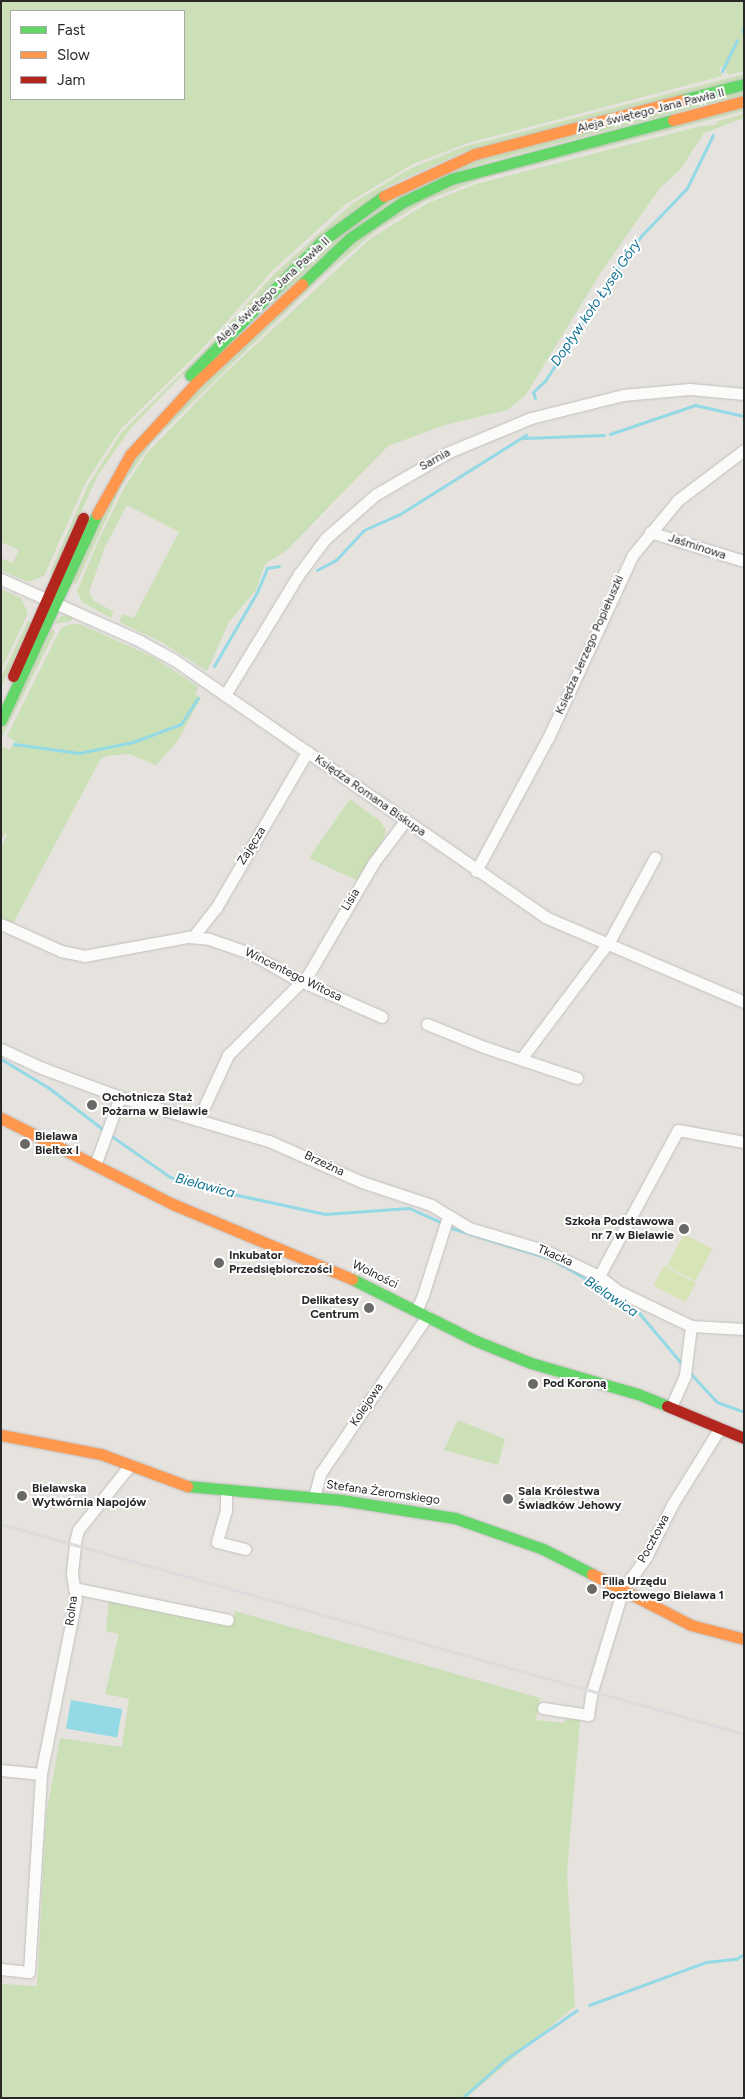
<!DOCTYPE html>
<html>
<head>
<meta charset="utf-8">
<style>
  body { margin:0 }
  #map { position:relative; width:745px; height:2099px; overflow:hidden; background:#e6e2de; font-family:Figtree,sans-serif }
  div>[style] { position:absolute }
  .green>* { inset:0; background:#cce0b7 }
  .pitch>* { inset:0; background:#d7e4b5; transform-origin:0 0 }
  .water>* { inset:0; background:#93d9e6; transform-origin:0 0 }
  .stream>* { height:3px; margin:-1.5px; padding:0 1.5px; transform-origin:1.5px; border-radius:1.5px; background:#93d9e6 }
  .roads { filter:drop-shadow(0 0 1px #c0bfbf) drop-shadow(0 0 1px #c0bfbf) }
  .street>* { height:11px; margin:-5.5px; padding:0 5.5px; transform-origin:5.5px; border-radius:5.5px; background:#fbfbfa }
  .fast>* { height:11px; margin:-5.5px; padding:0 5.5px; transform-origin:5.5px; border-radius:5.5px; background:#63d668 }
  .slow>* { height:11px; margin:-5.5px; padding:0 5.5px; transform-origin:5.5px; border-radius:5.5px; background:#ff974d }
  .jam>* { height:11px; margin:-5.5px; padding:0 5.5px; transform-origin:5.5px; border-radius:5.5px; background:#b3261e }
  .rail>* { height:3px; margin:-1.5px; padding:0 1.5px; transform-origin:1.5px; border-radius:1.5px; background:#dddcdd }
  .dots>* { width:14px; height:14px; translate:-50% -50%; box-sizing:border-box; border:2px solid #fff; border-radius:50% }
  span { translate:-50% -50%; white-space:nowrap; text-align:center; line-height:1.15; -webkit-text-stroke:4px #fff; paint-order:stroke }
  .street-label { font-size:12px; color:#282828 }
  .poi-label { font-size:12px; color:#282828; font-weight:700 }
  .left { translate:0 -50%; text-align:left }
  .right { translate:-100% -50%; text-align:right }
  .water-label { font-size:14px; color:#127392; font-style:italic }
  .frame { position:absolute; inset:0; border:2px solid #282828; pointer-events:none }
  .legend { position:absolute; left:10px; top:10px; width:175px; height:90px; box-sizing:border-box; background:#fff; border:1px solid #a9a9a9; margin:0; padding:6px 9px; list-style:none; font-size:15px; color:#282828 }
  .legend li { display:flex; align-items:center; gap:10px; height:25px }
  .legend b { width:25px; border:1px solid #a9a9a9 }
</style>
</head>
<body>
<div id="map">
  <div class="green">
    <div style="clip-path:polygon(evenodd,1px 1px,744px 1px,744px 71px,728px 75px,724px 66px,719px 68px,722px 76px,468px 143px,413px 164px,346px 204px,273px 270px,202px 349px,120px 430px,86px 482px,44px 576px,28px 582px,1px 570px,1px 558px,13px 563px,19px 550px,1px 542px,1px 1px,11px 11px,184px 11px,184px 99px,11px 99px,11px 11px)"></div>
    <div style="clip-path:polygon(744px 74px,744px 79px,464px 152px,386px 187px,203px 354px,131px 428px,98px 475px,53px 574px,50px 573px,88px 485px,122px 432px,202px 353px,274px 274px,353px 203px,409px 169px,463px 147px)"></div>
    <div style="clip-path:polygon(744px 90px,744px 95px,490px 161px,444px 176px,274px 303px,262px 307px,318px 252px,381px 203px,469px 162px)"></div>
    <div style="clip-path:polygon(744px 107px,744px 111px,481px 179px,425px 201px,377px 230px,325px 274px,153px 441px,122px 485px,76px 584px,72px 583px,126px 470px,162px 425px,346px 249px,393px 214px,450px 186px)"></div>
    <div style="clip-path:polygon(744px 114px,744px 118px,704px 133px,680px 170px,660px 188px,601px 272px,525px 396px,507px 410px,445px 425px,388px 446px,287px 550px,265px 564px,256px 590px,229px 622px,207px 671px,163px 643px,119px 622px,123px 614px,134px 618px,179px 532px,127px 505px,105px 547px,89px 592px,94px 601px,114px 612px,111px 618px,82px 602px,77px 591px,100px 537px,124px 488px,147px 453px,221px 377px,370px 239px,426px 204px,476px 184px,701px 126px,715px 125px,718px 121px)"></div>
    <div style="clip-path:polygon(1px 589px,21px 598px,28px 613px,1px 670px)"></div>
    <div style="clip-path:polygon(61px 616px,68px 615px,73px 616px,71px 621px,54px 624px)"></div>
    <div style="clip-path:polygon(28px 621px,33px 621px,1px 687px,1px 677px)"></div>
    <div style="clip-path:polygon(71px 624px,80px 624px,153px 657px,199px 687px,195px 694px,201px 698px,177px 742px,156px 765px,129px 754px,106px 756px,100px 760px,11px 927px,1px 922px,1px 847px,7px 835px,5px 833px,1px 840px,1px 746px,10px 750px,15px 741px,7px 736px,61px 628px)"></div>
    <div style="clip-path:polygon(52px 629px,55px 632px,1px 739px,1px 731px)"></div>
    <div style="clip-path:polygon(350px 799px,380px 821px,386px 830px,384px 838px,358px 881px,309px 858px)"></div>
    <div style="clip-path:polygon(458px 1420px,505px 1439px,498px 1465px,444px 1450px)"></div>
    <div style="clip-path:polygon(109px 1599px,232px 1625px,235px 1611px,540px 1698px,536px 1720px,563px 1723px,569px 1717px,580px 1720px,567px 1873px,575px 2006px,466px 2098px,1px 2098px,1px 1984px,37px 1986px,46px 1815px,60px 1738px,122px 1747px,129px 1699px,105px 1694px,119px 1634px,106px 1631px)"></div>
  </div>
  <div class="pitch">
    <div style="left:684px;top:1234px;width:32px;height:36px;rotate:28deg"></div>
    <div style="left:664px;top:1266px;width:36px;height:22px;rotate:28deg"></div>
  </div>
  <div class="water">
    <div style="left:71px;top:1700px;width:52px;height:29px;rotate:10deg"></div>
  </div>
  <div class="stream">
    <div style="left:742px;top:31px;width:4px;rotate:-63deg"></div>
    <div style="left:722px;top:71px;width:34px;rotate:-64deg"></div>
    <div style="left:535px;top:398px;width:6px;rotate:-108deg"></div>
    <div style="left:533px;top:392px;width:16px;rotate:-43deg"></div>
    <div style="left:545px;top:381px;width:123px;rotate:-57.6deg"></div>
    <div style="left:611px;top:277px;width:51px;rotate:-53.8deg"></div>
    <div style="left:641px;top:236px;width:66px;rotate:-46.2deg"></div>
    <div style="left:687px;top:188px;width:59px;rotate:-63.9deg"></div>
    <div style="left:610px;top:434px;width:90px;rotate:-18.8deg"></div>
    <div style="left:695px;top:405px;width:50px;rotate:12.7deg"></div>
    <div style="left:524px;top:438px;width:80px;rotate:-2.1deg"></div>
    <div style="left:317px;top:570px;width:21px;rotate:-28deg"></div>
    <div style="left:336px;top:560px;width:41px;rotate:-47deg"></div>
    <div style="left:364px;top:530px;width:39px;rotate:-24deg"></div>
    <div style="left:400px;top:514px;width:149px;rotate:-32.1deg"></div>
    <div style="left:214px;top:666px;width:86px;rotate:-59.8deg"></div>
    <div style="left:257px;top:592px;width:26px;rotate:-67deg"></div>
    <div style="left:267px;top:568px;width:12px;rotate:-9deg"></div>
    <div style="left:14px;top:744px;width:66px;rotate:7.9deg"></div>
    <div style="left:79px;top:753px;width:55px;rotate:-11.5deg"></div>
    <div style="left:133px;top:742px;width:51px;rotate:-20.6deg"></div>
    <div style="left:181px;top:724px;width:31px;rotate:-57deg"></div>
    <div style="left:1px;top:1059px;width:56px;rotate:31.1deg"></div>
    <div style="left:49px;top:1088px;width:71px;rotate:37.5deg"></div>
    <div style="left:110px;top:1135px;width:73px;rotate:35deg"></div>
    <div style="left:170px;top:1177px;width:23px;rotate:20deg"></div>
    <div style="left:192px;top:1185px;width:136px;rotate:12.3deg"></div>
    <div style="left:325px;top:1214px;width:84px;rotate:-4.1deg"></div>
    <div style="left:409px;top:1208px;width:34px;rotate:24deg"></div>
    <div style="left:448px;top:1227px;width:108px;rotate:17.3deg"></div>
    <div style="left:551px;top:1259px;width:45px;rotate:29.4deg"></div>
    <div style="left:590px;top:1281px;width:59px;rotate:33.1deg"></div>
    <div style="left:639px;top:1313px;width:67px;rotate:49.9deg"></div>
    <div style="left:689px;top:1372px;width:41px;rotate:47deg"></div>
    <div style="left:717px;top:1402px;width:29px;rotate:20deg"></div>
    <div style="left:589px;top:2005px;width:125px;rotate:-20.2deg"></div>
    <div style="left:706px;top:1962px;width:30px;rotate:-6deg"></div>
    <div style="left:736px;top:1959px;width:9px;rotate:-32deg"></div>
    <div style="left:462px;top:2098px;width:59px;rotate:-41.6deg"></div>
    <div style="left:506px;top:2059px;width:86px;rotate:-34.6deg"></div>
  </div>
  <div class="roads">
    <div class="street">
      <div style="left:650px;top:532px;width:98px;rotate:17.1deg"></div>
      <div style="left:1px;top:579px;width:152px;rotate:24deg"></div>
      <div style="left:140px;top:641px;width:38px;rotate:29deg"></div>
      <div style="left:173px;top:659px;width:453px;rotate:34.7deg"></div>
      <div style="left:545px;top:917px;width:216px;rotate:23.1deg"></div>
      <div style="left:225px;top:695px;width:142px;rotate:-58.6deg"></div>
      <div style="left:299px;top:574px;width:44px;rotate:-53.4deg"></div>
      <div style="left:325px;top:539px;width:67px;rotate:-41.3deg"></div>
      <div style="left:375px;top:495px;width:86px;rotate:-30.2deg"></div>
      <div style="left:449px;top:452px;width:89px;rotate:-22.5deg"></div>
      <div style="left:531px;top:418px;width:95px;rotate:-14deg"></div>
      <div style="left:623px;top:395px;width:67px;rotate:-5.1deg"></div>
      <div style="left:690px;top:389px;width:54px;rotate:5.3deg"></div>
      <div style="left:476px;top:871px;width:153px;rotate:-61.6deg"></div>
      <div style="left:549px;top:736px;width:198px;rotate:-65.2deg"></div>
      <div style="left:632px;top:556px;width:72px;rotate:-50.6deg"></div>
      <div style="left:678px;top:500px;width:83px;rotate:-37.1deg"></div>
      <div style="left:1px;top:924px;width:66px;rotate:24.2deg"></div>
      <div style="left:61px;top:951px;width:24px;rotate:12deg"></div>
      <div style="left:84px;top:956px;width:106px;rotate:-10.4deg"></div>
      <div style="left:188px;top:937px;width:21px;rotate:5deg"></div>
      <div style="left:209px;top:939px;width:43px;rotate:18.9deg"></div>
      <div style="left:250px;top:953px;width:51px;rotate:29.6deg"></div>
      <div style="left:294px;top:978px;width:96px;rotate:23.9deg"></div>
      <div style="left:193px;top:937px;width:37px;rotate:-52deg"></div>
      <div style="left:216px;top:908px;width:181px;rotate:-59.7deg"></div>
      <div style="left:427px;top:1024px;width:61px;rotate:22deg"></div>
      <div style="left:484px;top:1047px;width:98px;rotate:18.4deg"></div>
      <div style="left:1px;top:1049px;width:45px;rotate:24.9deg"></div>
      <div style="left:42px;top:1068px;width:83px;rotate:20.4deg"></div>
      <div style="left:120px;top:1097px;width:155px;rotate:16.5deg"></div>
      <div style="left:269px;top:1141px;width:102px;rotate:23.8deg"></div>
      <div style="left:362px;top:1182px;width:73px;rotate:18.4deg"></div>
      <div style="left:431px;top:1205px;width:44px;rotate:31.2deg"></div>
      <div style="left:469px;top:1228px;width:80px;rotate:16.6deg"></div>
      <div style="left:546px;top:1251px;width:59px;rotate:25.3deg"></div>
      <div style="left:599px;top:1276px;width:24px;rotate:38deg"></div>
      <div style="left:618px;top:1291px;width:81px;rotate:25.6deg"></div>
      <div style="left:691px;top:1326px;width:53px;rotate:3.2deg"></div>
      <div style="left:521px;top:1059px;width:149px;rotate:-53.2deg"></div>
      <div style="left:610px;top:940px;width:94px;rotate:-61.5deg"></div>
      <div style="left:198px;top:1120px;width:72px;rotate:-65.2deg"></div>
      <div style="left:228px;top:1055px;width:113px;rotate:-45deg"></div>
      <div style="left:308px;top:975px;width:131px;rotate:-59.7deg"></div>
      <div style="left:374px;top:862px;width:51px;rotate:-52.9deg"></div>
      <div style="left:95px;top:1165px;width:72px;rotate:-69.8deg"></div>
      <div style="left:599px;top:1276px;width:166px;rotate:-61.6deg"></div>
      <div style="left:678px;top:1130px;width:67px;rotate:10.3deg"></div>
      <div style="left:416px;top:1311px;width:17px;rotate:-66deg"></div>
      <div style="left:423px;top:1295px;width:83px;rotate:-72.4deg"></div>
      <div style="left:671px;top:1407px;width:35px;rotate:-66deg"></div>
      <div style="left:685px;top:1375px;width:49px;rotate:-83deg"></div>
      <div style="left:226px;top:1491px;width:19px;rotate:90deg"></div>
      <div style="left:226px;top:1510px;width:33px;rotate:106deg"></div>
      <div style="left:217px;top:1542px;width:29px;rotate:14deg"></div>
      <div style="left:314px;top:1497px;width:24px;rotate:-75deg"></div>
      <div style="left:320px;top:1474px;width:191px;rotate:-55.9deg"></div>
      <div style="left:74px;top:1588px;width:157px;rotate:11.7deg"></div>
      <div style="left:543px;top:1708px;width:46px;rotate:8.8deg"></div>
      <div style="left:588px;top:1715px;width:24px;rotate:-81deg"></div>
      <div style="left:592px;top:1691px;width:107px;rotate:-73.1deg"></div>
      <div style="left:623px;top:1589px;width:39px;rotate:-54deg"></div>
      <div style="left:646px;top:1557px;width:58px;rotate:-63.4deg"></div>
      <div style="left:672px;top:1505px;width:91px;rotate:-58.1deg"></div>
      <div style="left:1px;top:1770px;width:40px;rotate:5.7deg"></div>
      <div style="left:1px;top:1969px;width:28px;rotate:6deg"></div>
      <div style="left:29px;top:1972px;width:198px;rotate:-86.5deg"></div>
      <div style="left:41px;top:1774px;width:178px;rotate:-78.7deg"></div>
      <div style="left:76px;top:1599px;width:26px;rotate:-99deg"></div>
      <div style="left:72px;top:1573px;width:31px;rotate:-84deg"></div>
      <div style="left:75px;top:1542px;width:12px;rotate:-76deg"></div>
      <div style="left:78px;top:1530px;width:83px;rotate:-51.3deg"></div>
    </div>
    <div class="fast">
      <div style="left:682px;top:100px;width:64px;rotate:-14.5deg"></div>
      <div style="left:302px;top:284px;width:66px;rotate:-43.8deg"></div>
      <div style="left:350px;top:238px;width:64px;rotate:-34.2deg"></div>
      <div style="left:403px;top:202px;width:53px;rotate:-25.6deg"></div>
      <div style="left:451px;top:179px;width:230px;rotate:-14.9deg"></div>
      <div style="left:190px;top:375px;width:187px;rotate:-45.4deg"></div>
      <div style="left:321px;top:242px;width:78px;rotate:-36.1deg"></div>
      <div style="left:1px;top:720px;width:227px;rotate:-65deg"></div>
      <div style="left:352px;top:1279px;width:136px;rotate:26.6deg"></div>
      <div style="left:474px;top:1340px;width:61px;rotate:22deg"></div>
      <div style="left:531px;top:1363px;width:111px;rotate:16.2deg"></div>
      <div style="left:638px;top:1394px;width:31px;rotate:22deg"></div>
      <div style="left:187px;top:1486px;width:155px;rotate:5.2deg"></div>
      <div style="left:341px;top:1500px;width:115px;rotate:9deg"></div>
      <div style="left:455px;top:1518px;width:93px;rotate:19.4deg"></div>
      <div style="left:543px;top:1549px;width:55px;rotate:27deg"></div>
    </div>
    <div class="slow">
      <div style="left:673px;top:120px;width:73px;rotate:-15deg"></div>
      <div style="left:384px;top:196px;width:100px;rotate:-24.8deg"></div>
      <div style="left:475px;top:154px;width:214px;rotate:-14.6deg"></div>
      <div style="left:97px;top:514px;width:68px;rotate:-60.8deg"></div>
      <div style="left:130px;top:455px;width:98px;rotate:-47.5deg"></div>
      <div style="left:196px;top:383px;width:145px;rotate:-43deg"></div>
      <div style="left:1px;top:1118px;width:195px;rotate:26.6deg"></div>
      <div style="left:175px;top:1205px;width:192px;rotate:22.7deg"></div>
      <div style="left:1px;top:1435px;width:102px;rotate:10.8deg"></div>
      <div style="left:101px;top:1454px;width:92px;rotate:20.4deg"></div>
      <div style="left:592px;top:1574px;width:111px;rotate:27.3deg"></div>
      <div style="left:691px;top:1625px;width:55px;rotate:14.8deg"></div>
    </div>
    <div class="jam">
      <div style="left:13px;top:676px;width:173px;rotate:-66.1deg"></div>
      <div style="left:667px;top:1406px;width:83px;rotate:22.6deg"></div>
    </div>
  </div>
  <div class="rail">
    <div style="left:1px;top:1524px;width:772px;rotate:15.78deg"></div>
  </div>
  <div class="dots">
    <div style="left:92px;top:1105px;background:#6a6968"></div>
    <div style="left:25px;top:1144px;background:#6a6968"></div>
    <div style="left:684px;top:1229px;background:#6a6968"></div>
    <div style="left:219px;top:1263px;background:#6a6968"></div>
    <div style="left:369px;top:1308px;background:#6a6968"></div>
    <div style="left:533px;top:1384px;background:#6a6968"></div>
    <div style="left:22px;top:1496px;background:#6a6968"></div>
    <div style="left:508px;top:1499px;background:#6a6968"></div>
    <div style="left:592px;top:1589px;background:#6a6968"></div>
  </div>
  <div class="street-label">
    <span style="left:651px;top:111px;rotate:-14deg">Aleja świętego Jana Pawła II</span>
    <span style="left:273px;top:291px;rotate:-43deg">Aleja świętego Jana Pawła II</span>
    <span style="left:435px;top:460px;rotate:-29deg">Sarnia</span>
    <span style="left:697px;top:547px;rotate:18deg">Jaśminowa</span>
    <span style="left:590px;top:645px;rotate:-66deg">Księdza Jerzego Popiełuszki</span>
    <span style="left:370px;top:796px;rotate:35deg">Księdza Romana Biskupa</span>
    <span style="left:252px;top:846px;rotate:-58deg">Zajęcza</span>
    <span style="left:351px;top:900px;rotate:-58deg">Lisia</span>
    <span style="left:293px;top:975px;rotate:26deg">Wincentego Witosa</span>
    <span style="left:324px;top:1164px;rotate:25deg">Brzeżna</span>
    <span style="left:555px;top:1256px;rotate:23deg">Tkacka</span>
    <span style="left:375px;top:1275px;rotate:26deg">Wolności</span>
    <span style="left:367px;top:1405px;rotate:-56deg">Kolejowa</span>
    <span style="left:383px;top:1493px;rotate:8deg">Stefana Żeromskiego</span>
    <span style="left:654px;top:1539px;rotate:-62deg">Pocztowa</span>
    <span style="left:72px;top:1611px;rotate:-83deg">Rolna</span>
  </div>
  <div class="poi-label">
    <span class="left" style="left:102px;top:1105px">Ochotnicza Staż<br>Pożarna w Bielawie</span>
    <span class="left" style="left:35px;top:1144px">Bielawa<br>Bieltex I</span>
    <span class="right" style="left:674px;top:1229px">Szkoła Podstawowa<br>nr 7 w Bielawie</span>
    <span class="left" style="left:229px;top:1263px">Inkubator<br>Przedsiębiorczości</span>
    <span class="right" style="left:359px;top:1308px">Delikatesy<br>Centrum</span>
    <span class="left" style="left:543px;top:1384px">Pod Koroną</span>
    <span class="left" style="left:32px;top:1496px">Bielawska<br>Wytwórnia Napojów</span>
    <span class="left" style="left:518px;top:1499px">Sala Królestwa<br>Świadków Jehowy</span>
    <span class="left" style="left:602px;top:1589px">Filia Urzędu<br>Pocztowego Bielawa 1</span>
  </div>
  <div class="water-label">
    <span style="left:596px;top:303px;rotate:-56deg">Dopływ koło Łysej Góry</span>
    <span style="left:205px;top:1186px;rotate:15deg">Bielawica</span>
    <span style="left:611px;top:1297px;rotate:34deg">Bielawica</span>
  </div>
  <div class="frame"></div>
  <ul class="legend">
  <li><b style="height:6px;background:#63d668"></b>Fast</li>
  <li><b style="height:6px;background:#ff974d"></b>Slow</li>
  <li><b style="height:6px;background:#b3261e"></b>Jam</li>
  </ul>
</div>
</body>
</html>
